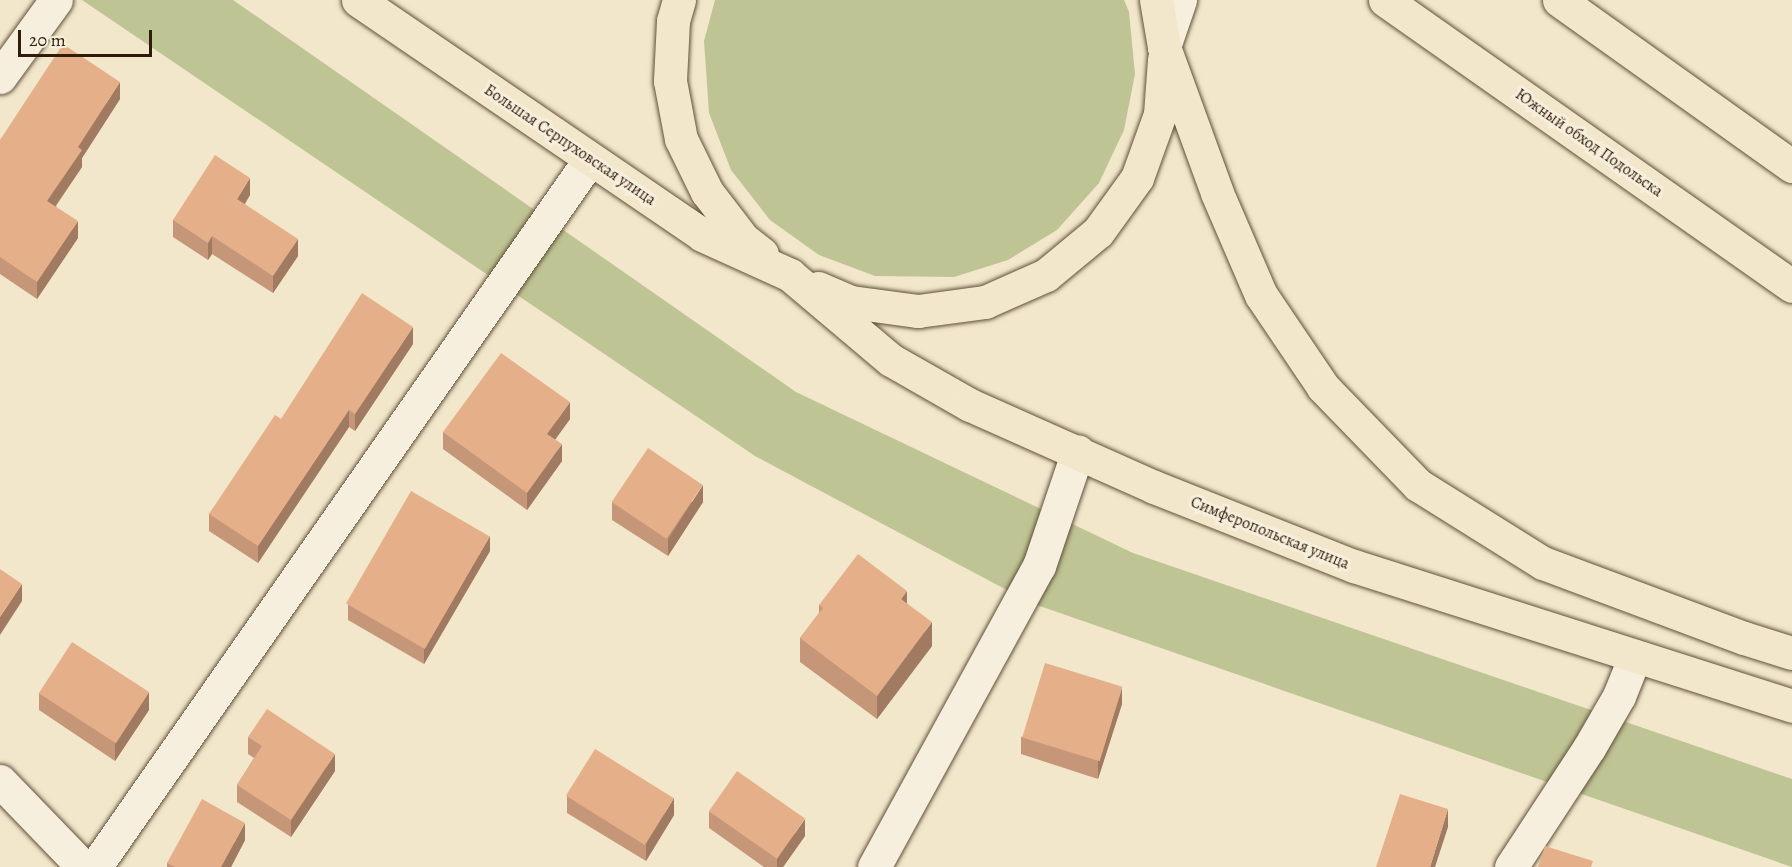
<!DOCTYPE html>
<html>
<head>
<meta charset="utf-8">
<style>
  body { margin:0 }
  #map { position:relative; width:1792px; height:867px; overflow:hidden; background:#f2e7cb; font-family:Alegreya,serif }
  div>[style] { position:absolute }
  .green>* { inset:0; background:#bfc494 }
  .roads { filter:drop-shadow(0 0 2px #614f3a) drop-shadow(0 0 2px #614f3a) }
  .minor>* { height:33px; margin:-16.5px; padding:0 16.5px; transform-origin:16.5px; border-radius:16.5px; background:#f7efdd }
  .major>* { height:33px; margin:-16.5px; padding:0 16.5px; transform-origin:16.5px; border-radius:16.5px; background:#f2e7cb }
  .wall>* { inset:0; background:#c59677 }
  .shaded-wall>* { inset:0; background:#a07a61 }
  .building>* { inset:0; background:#e5af8a; transform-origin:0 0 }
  span { translate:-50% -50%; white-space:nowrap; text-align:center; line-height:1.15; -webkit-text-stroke:6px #f7efdd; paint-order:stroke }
  .street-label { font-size:16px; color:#311c0a }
  .scale { position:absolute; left:18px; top:30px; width:134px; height:27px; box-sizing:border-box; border:3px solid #311c0a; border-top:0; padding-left:8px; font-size:18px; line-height:21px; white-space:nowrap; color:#311c0a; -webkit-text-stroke:4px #f7efdd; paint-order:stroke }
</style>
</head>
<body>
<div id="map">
  <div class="green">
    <div style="clip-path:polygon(82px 0,233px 0,796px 392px,1133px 553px,1792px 779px,1792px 867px,1031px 603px,755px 456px)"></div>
    <div style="clip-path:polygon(715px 0,1124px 0,1129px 12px,1135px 74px,1124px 130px,1099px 183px,1057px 230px,1008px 260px,954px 277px,875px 276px,819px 255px,770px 220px,731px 170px,709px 113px,704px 41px)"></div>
  </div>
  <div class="roads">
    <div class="minor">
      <div style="left:1164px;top:47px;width:50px;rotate:-71.2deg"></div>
      <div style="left:0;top:77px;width:95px;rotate:-54deg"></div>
      <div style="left:0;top:781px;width:120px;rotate:46deg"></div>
      <div style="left:95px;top:867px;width:864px;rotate:-55.04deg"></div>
      <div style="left:874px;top:867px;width:343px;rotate:-61.3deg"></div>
      <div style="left:1039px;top:566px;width:121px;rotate:-71.3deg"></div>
      <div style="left:1511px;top:867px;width:142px;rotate:-56.8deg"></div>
      <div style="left:1589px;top:748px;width:60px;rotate:-60deg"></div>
      <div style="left:1619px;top:696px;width:43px;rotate:-68.2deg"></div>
    </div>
    <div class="major">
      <div style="left:358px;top:0;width:417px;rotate:34.3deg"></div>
      <div style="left:702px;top:235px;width:97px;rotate:24.4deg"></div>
      <div style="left:790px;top:275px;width:132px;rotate:40.1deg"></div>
      <div style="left:891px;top:360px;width:91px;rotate:29.7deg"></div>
      <div style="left:970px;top:405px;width:201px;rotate:24deg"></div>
      <div style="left:1154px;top:487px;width:215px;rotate:21.6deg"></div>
      <div style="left:1354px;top:566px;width:460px;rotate:17.7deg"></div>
      <div style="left:679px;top:0;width:22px;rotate:106deg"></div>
      <div style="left:673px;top:21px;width:60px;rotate:92.9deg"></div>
      <div style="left:670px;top:81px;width:59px;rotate:79.3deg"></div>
      <div style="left:681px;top:139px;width:59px;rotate:63.9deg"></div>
      <div style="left:707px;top:192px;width:59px;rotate:52.5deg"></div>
      <div style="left:743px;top:239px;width:24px;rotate:38deg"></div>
      <div style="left:1156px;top:0;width:48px;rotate:80.3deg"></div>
      <div style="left:1164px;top:47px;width:155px;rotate:70deg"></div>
      <div style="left:1217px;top:193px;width:111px;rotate:66.7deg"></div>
      <div style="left:1261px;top:295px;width:111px;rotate:56deg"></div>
      <div style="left:1323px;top:387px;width:136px;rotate:45.9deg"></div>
      <div style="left:1418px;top:485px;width:147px;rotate:32deg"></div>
      <div style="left:1543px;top:563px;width:215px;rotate:20.5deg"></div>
      <div style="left:1744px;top:638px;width:50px;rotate:17.4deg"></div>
      <div style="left:1385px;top:0;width:497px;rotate:35.1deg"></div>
      <div style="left:1559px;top:0;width:286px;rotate:35.5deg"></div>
      <div style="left:818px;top:288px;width:36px;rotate:23deg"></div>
      <div style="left:851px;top:302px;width:68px;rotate:7.7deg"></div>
      <div style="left:918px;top:311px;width:68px;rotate:-7.7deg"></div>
      <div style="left:985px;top:302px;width:67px;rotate:-23.9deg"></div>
      <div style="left:1046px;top:275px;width:67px;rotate:-39.6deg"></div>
      <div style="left:1098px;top:232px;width:67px;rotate:-54.2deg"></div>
      <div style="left:1137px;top:178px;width:68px;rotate:-70.2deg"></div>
      <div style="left:1160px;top:114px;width:55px;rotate:-85.8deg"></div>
    </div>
  </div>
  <div class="wall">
    <div style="clip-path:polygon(120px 99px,82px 158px,82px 167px,56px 206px,78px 238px,37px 299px,0 274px,0 140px)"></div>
    <div style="clip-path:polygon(250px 195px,245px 204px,298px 256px,273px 293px,212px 254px,208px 260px,173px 237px,173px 220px)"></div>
    <div style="clip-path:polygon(413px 344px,355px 431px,349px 427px,258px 563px,209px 531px,209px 514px,281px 419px)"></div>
    <div style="clip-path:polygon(570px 419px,555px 439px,562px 461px,527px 510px,443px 449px,443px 432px)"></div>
    <div style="clip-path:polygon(612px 502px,703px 502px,668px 556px,612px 520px)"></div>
    <div style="clip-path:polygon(490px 551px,424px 664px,348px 620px,348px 605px)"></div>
    <div style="clip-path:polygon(907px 603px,932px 646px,877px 719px,800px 662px,800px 638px,819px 613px,819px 605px)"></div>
    <div style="clip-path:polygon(39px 693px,149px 710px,115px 761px,39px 710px)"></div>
    <div style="clip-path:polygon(1122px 704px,1098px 779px,1021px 754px,1021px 737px)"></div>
    <div style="clip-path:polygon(248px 737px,335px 771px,291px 837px,237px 802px,237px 785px,254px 758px,248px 754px)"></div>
    <div style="clip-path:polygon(567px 796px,674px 815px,646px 861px,567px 813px)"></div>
    <div style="clip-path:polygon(709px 811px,805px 836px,783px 867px,764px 867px,709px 828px)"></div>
    <div style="clip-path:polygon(245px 840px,231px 867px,167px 867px,167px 863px)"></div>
  </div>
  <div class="shaded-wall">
    <div style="clip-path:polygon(120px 82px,120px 99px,82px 158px,82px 167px,47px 218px,47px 201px,78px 147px)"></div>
    <div style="clip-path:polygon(250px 178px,250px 195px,237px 216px,237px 199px)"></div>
    <div style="clip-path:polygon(78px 221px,78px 238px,37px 299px,37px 282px)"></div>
    <div style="clip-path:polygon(212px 236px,212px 254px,208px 260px,208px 243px)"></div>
    <div style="clip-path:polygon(298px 239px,298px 256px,273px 293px,273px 276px)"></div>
    <div style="clip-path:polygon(413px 327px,413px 344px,355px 431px,355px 414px)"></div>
    <div style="clip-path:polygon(570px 402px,570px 419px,547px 451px,547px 434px)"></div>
    <div style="clip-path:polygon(349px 410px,349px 427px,258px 563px,258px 546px)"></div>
    <div style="clip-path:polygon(562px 444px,562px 461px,527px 510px,527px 493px)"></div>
    <div style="clip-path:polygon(703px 485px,703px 502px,668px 556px,668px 539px)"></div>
    <div style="clip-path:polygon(490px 536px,490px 551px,424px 664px,424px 649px)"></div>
    <div style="clip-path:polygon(22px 584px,22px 601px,0 635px,0 617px)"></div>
    <div style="clip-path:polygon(907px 591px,907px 614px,901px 599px)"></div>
    <div style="clip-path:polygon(932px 622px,932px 646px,877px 719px,877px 696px)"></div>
    <div style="clip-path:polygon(1122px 687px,1122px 704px,1098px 779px,1098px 761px)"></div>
    <div style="clip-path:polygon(149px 692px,149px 710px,115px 761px,115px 744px)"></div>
    <div style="clip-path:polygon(335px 754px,335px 771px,291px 837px,291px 820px)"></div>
    <div style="clip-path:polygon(674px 798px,674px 815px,646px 861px,646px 844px)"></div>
    <div style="clip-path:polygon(1448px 809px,1448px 827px,1435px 867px,1430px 867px)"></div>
    <div style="clip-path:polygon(805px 819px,805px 836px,783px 867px,777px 867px,777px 859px)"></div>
    <div style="clip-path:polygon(245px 823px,245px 840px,231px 867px,221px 867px)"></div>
  </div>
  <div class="building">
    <div style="clip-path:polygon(63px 44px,120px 82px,78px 147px,82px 150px,47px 201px,78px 221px,37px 282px,0 257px,0 140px)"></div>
    <div style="clip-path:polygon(215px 155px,250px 178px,237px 199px,298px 239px,273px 276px,212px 236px,208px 243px,173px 220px)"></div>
    <div style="clip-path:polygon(362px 293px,413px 327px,355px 414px,349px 410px,258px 546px,209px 514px,275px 415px,281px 419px)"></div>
    <div style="clip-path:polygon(501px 353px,570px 402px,547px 434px,562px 444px,527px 493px,443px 432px)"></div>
    <div style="left:648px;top:448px;width:66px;height:65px;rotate:34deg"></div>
    <div style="left:411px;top:491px;width:91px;height:130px;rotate:30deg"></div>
    <div style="clip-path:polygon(858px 554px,907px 591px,901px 599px,932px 622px,877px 696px,800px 638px,823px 608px,819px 605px)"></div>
    <div style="clip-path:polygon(0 569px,22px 584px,0 617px)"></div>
    <div style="left:72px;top:642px;width:92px;height:61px;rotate:33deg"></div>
    <div style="left:1045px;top:663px;width:81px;height:78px;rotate:17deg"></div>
    <div style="clip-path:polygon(267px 709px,335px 754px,291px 820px,237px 785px,262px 746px,248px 737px)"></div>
    <div style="left:595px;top:749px;width:93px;height:55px;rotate:32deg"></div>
    <div style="left:737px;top:771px;width:83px;height:49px;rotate:35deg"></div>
    <div style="clip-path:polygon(1400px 794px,1448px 809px,1430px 867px,1376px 867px)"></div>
    <div style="clip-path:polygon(202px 799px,245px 823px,221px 867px,175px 867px,167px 863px)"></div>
    <div style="clip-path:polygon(1545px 846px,1593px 861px,1591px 867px,1538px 867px)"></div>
  </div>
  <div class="street-label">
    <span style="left:1589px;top:143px;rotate:35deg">Южный обход Подольска</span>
    <span style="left:570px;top:145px;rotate:34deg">Большая Серпуховская улица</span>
    <span style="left:1270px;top:533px;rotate:22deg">Симферопольская улица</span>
  </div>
  <div class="scale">20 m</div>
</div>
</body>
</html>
